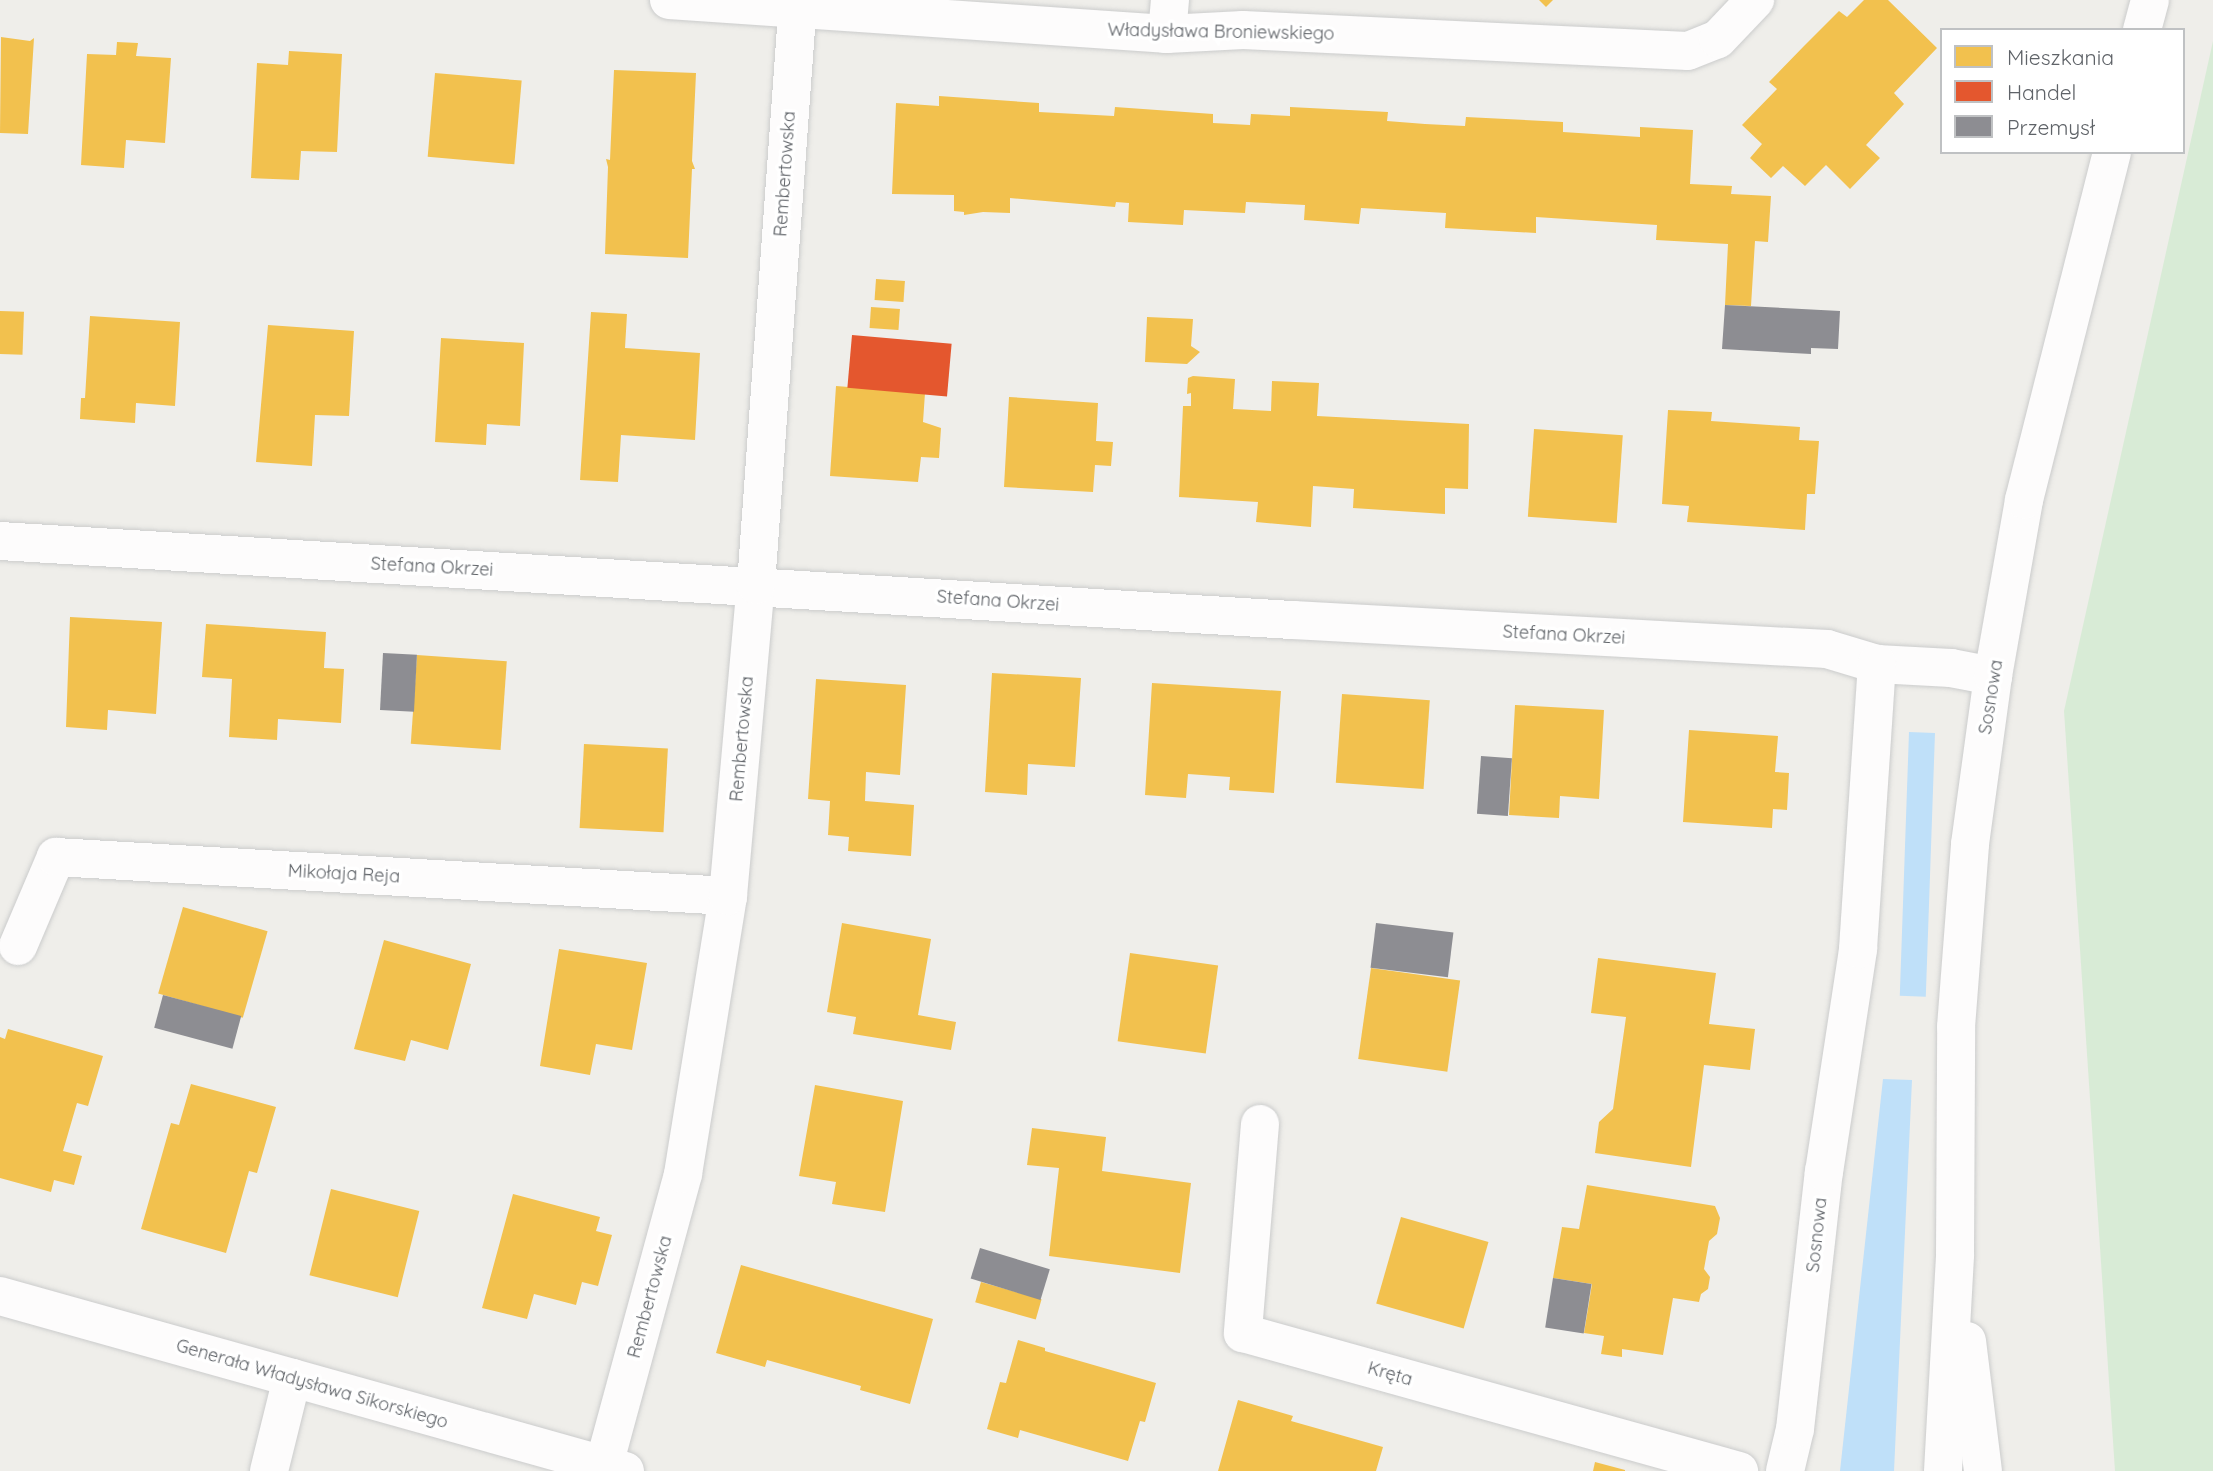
<!DOCTYPE html>
<html>
<head>
<meta charset="utf-8">
<style>
  body { margin:0 }
  #map { position:relative; width:2213px; height:1471px; overflow:hidden; background:#efeeea; font-family:Quicksand,sans-serif }
  div>[style] { position:absolute }
  .green>* { inset:0; background:#d8ebd6 }
  .water>* { inset:0; background:#bfe0f9; transform-origin:0 0 }
  .homes>* { inset:0; background:#f2c14e; transform-origin:0 0 }
  .shops>* { inset:0; background:#e4572e; transform-origin:0 0 }
  .industry>* { inset:0; background:#8d8d92; transform-origin:0 0 }
  .roads { filter:drop-shadow(0 0 2px #cbcccc) drop-shadow(0 0 2px #cbcccc) }
  .minor>* { height:38px; margin:-19px; padding:0 19px; transform-origin:19px; border-radius:19px; background:#fdfcfc }
  .tertiary>* { height:38px; margin:-19px; padding:0 19px; transform-origin:19px; border-radius:19px; background:#fdfcfc }
  span { translate:-50% -50%; white-space:nowrap; text-align:center; line-height:1.15; -webkit-text-stroke:7px #fff; paint-order:stroke }
  .street-label { font-size:18px; color:#5f6368 }
  .legend { position:absolute; left:1940px; top:28px; width:245px; height:126px; box-sizing:border-box; background:#fff; border:2px solid #bfc1c3; margin:0; padding:9px 12px; list-style:none; font-size:21px; color:#5f6368 }
  .legend li { display:flex; align-items:center; gap:14px; height:35px }
  .legend b { width:35px; border:2px solid #bfc1c3 }
</style>
</head>
<body>
<div id="map">
  <div class="green">
    <div style="clip-path:polygon(2213px 41px,2213px 1471px,2115px 1471px,2064px 711px)"></div>
  </div>
  <div class="water">
    <div style="left:1909px;top:732px;width:26px;height:264px;rotate:2deg"></div>
    <div style="clip-path:polygon(1883px 1079px,1912px 1080px,1894px 1471px,1840px 1471px)"></div>
  </div>
  <div class="homes">
    <div style="clip-path:polygon(1539px 0,1553px 0,1546px 7px)"></div>
    <div style="clip-path:polygon(1864px 0,1888px 0,1937px 48px,1894px 93px,1904px 104px,1866px 145px,1880px 158px,1850px 189px,1826px 165px,1805px 186px,1783px 166px,1771px 178px,1750px 158px,1762px 144px,1742px 125px,1777px 89px,1769px 82px,1804px 46px,1839px 11px,1847px 17px)"></div>
    <div style="clip-path:polygon(1px 37px,30px 41px,34px 38px,28px 134px,0 133px)"></div>
    <div style="clip-path:polygon(117px 42px,138px 43px,136px 56px,171px 58px,165px 143px,126px 140px,124px 168px,81px 165px,87px 54px,116px 55px)"></div>
    <div style="clip-path:polygon(289px 51px,342px 54px,337px 152px,301px 151px,299px 180px,251px 178px,257px 63px,288px 65px)"></div>
    <div style="clip-path:polygon(614px 70px,696px 73px,692px 161px,695px 169px,692px 169px,688px 258px,605px 254px,608px 167px,606px 159px,610px 160px)"></div>
    <div style="left:435px;top:73px;width:87px;height:84px;rotate:5deg"></div>
    <div style="clip-path:polygon(939px 96px,1039px 103px,1039px 112px,1114px 116px,1115px 107px,1213px 114px,1213px 123px,1250px 125px,1251px 114px,1290px 116px,1290px 107px,1388px 112px,1387px 121px,1425px 124px,1465px 126px,1466px 117px,1563px 122px,1563px 132px,1640px 137px,1640px 127px,1693px 130px,1690px 184px,1732px 186px,1731px 194px,1771px 196px,1768px 242px,1755px 241px,1751px 306px,1725px 305px,1728px 244px,1656px 240px,1657px 225px,1536px 217px,1536px 233px,1445px 228px,1446px 213px,1361px 208px,1359px 224px,1304px 220px,1305px 205px,1246px 202px,1245px 213px,1184px 210px,1183px 225px,1128px 222px,1129px 203px,1116px 202px,1115px 207px,1010px 198px,1010px 213px,983px 212px,964px 215px,964px 212px,954px 211px,954px 195px,892px 194px,896px 103px,939px 106px)"></div>
    <div style="left:876px;top:279px;width:29px;height:21px;rotate:4deg"></div>
    <div style="left:871px;top:307px;width:29px;height:21px;rotate:4deg"></div>
    <div style="left:0;top:311px;width:24px;height:43px;rotate:2deg"></div>
    <div style="clip-path:polygon(591px 312px,627px 314px,625px 348px,700px 353px,695px 440px,621px 435px,618px 482px,580px 480px)"></div>
    <div style="clip-path:polygon(90px 316px,180px 322px,175px 406px,136px 403px,135px 423px,80px 419px,81px 398px,85px 398px)"></div>
    <div style="clip-path:polygon(1147px 317px,1193px 319px,1191px 346px,1200px 352px,1187px 364px,1145px 362px)"></div>
    <div style="clip-path:polygon(268px 325px,354px 331px,349px 416px,315px 415px,312px 466px,256px 462px)"></div>
    <div style="clip-path:polygon(441px 338px,524px 343px,520px 426px,487px 424px,486px 445px,435px 442px)"></div>
    <div style="clip-path:polygon(1193px 376px,1235px 379px,1233px 409px,1271px 411px,1272px 381px,1319px 383px,1317px 416px,1469px 424px,1468px 489px,1445px 488px,1445px 514px,1353px 508px,1354px 489px,1313px 486px,1311px 527px,1256px 522px,1258px 502px,1179px 497px,1183px 406px,1191px 406px,1191px 393px,1187px 394px,1188px 378px)"></div>
    <div style="clip-path:polygon(836px 386px,925px 393px,923px 422px,941px 428px,939px 458px,921px 457px,918px 482px,830px 476px)"></div>
    <div style="clip-path:polygon(1009px 397px,1098px 403px,1096px 441px,1113px 442px,1111px 466px,1095px 465px,1093px 492px,1004px 487px)"></div>
    <div style="clip-path:polygon(1668px 410px,1712px 412px,1711px 421px,1800px 427px,1799px 440px,1819px 441px,1815px 494px,1807px 494px,1805px 530px,1687px 522px,1689px 506px,1662px 504px)"></div>
    <div style="left:1534px;top:429px;width:89px;height:88px;rotate:4deg"></div>
    <div style="clip-path:polygon(70px 617px,162px 622px,156px 714px,108px 710px,107px 730px,66px 727px)"></div>
    <div style="clip-path:polygon(206px 624px,326px 632px,324px 668px,344px 669px,341px 723px,278px 719px,277px 740px,229px 737px,232px 679px,202px 677px)"></div>
    <div style="left:417px;top:655px;width:90px;height:89px;rotate:4deg"></div>
    <div style="clip-path:polygon(992px 673px,1081px 678px,1075px 767px,1028px 764px,1027px 795px,985px 792px)"></div>
    <div style="clip-path:polygon(816px 679px,906px 685px,900px 775px,866px 772px,865px 801px,914px 805px,911px 856px,848px 851px,849px 837px,828px 835px,830px 801px,808px 799px)"></div>
    <div style="clip-path:polygon(1152px 683px,1281px 691px,1274px 793px,1229px 790px,1230px 777px,1188px 774px,1186px 798px,1145px 795px)"></div>
    <div style="left:1342px;top:694px;width:88px;height:89px;rotate:4deg"></div>
    <div style="clip-path:polygon(1515px 705px,1604px 710px,1599px 799px,1560px 796px,1559px 818px,1509px 815px)"></div>
    <div style="clip-path:polygon(1689px 730px,1778px 736px,1775px 772px,1789px 773px,1787px 810px,1773px 809px,1772px 828px,1683px 822px)"></div>
    <div style="left:584px;top:744px;width:84px;height:84px;rotate:3deg"></div>
    <div style="left:183px;top:907px;width:88px;height:90px;rotate:16deg"></div>
    <div style="clip-path:polygon(842px 923px,931px 939px,918px 1015px,956px 1022px,951px 1050px,853px 1034px,856px 1017px,827px 1012px)"></div>
    <div style="clip-path:polygon(384px 940px,471px 964px,448px 1050px,411px 1040px,405px 1061px,354px 1049px)"></div>
    <div style="clip-path:polygon(559px 949px,647px 963px,632px 1050px,596px 1044px,590px 1075px,540px 1066px)"></div>
    <div style="left:1130px;top:953px;width:89px;height:89px;rotate:8deg"></div>
    <div style="clip-path:polygon(1598px 958px,1716px 973px,1709px 1024px,1755px 1029px,1750px 1070px,1704px 1065px,1691px 1167px,1595px 1153px,1599px 1122px,1613px 1109px,1626px 1017px,1591px 1013px)"></div>
    <div style="left:1371px;top:968px;width:90px;height:92px;rotate:8deg"></div>
    <div style="clip-path:polygon(8px 1029px,103px 1056px,88px 1106px,77px 1103px,63px 1151px,82px 1156px,74px 1185px,54px 1180px,51px 1192px,0 1178px,0 1037px,5px 1039px)"></div>
    <div style="clip-path:polygon(191px 1084px,276px 1107px,257px 1173px,249px 1171px,226px 1253px,141px 1229px,171px 1123px,179px 1125px)"></div>
    <div style="clip-path:polygon(815px 1085px,903px 1101px,885px 1212px,832px 1204px,836px 1182px,799px 1176px)"></div>
    <div style="clip-path:polygon(1032px 1128px,1106px 1137px,1102px 1171px,1191px 1183px,1180px 1273px,1049px 1256px,1059px 1168px,1027px 1165px)"></div>
    <div style="clip-path:polygon(1587px 1185px,1715px 1206px,1720px 1218px,1717px 1234px,1709px 1241px,1704px 1269px,1710px 1277px,1708px 1289px,1701px 1294px,1699px 1302px,1673px 1298px,1663px 1355px,1622px 1349px,1622px 1357px,1601px 1354px,1604px 1336px,1584px 1333px,1592px 1284px,1553px 1278px,1562px 1227px,1579px 1229px)"></div>
    <div style="left:331px;top:1189px;width:91px;height:89px;rotate:14deg"></div>
    <div style="clip-path:polygon(513px 1194px,600px 1217px,596px 1231px,612px 1235px,598px 1286px,582px 1282px,576px 1305px,534px 1294px,527px 1319px,482px 1308px)"></div>
    <div style="left:1401px;top:1217px;width:91px;height:90px;rotate:16deg"></div>
    <div style="clip-path:polygon(741px 1265px,933px 1319px,910px 1404px,860px 1390px,861px 1386px,767px 1360px,765px 1367px,716px 1353px)"></div>
    <div style="left:981px;top:1282px;width:63px;height:21px;rotate:16deg"></div>
    <div style="clip-path:polygon(1018px 1340px,1045px 1348px,1045px 1351px,1156px 1383px,1145px 1422px,1140px 1421px,1128px 1461px,1020px 1430px,1018px 1438px,987px 1429px,1000px 1382px,1006px 1383px)"></div>
    <div style="clip-path:polygon(1238px 1400px,1293px 1416px,1291px 1421px,1383px 1447px,1376px 1471px,1218px 1471px)"></div>
    <div style="clip-path:polygon(1595px 1462px,1625px 1470px,1625px 1471px,1593px 1471px)"></div>
  </div>
  <div class="shops">
    <div style="left:852px;top:335px;width:100px;height:53px;rotate:5deg"></div>
  </div>
  <div class="industry">
    <div style="clip-path:polygon(1725px 305px,1840px 311px,1838px 349px,1811px 348px,1811px 354px,1722px 349px)"></div>
    <div style="left:383px;top:653px;width:34px;height:57px;rotate:3deg"></div>
    <div style="left:1481px;top:756px;width:31px;height:58px;rotate:4deg"></div>
    <div style="left:1376px;top:923px;width:78px;height:45px;rotate:7deg"></div>
    <div style="left:163px;top:995px;width:81px;height:34px;rotate:15deg"></div>
    <div style="left:980px;top:1248px;width:73px;height:32px;rotate:17deg"></div>
    <div style="left:1553px;top:1278px;width:39px;height:50px;rotate:9deg"></div>
  </div>
  <div class="roads">
    <div class="minor">
      <div style="left:669px;top:0;width:499px;rotate:3.9deg"></div>
      <div style="left:1167px;top:34px;width:76px;rotate:-3deg"></div>
      <div style="left:1243px;top:30px;width:445px;rotate:2.7deg"></div>
      <div style="left:1688px;top:51px;width:32px;rotate:-22deg"></div>
      <div style="left:1718px;top:39px;width:54px;rotate:-46.5deg"></div>
      <div style="left:1167px;top:34px;width:34px;rotate:-85deg"></div>
      <div style="left:0;top:541px;width:1295px;rotate:3.5deg"></div>
      <div style="left:1293px;top:620px;width:535px;rotate:3.11deg"></div>
      <div style="left:1827px;top:649px;width:52px;rotate:16.7deg"></div>
      <div style="left:1877px;top:664px;width:74px;rotate:3.1deg"></div>
      <div style="left:1951px;top:668px;width:43px;rotate:10.8deg"></div>
      <div style="left:18px;top:946px;width:97px;rotate:-66.9deg"></div>
      <div style="left:56px;top:857px;width:673px;rotate:3.32deg"></div>
      <div style="left:1260px;top:1124px;width:210px;rotate:94.7deg"></div>
      <div style="left:1243px;top:1333px;width:515px;rotate:15.55deg"></div>
      <div style="left:604px;top:1465px;width:302px;rotate:-74.8deg"></div>
      <div style="left:683px;top:1174px;width:282px;rotate:-80.8deg"></div>
      <div style="left:728px;top:896px;width:312px;rotate:-84.9deg"></div>
      <div style="left:756px;top:585px;width:587px;rotate:-85.89deg"></div>
      <div style="left:269px;top:1471px;width:96px;rotate:-76.1deg"></div>
      <div style="left:1785px;top:1471px;width:43px;rotate:-76.6deg"></div>
      <div style="left:1795px;top:1429px;width:259px;rotate:-83.6deg"></div>
      <div style="left:1824px;top:1172px;width:226px;rotate:-81.3deg"></div>
      <div style="left:1858px;top:949px;width:286px;rotate:-86.2deg"></div>
    </div>
    <div class="tertiary">
      <div style="left:2142px;top:30px;width:31px;rotate:-75deg"></div>
      <div style="left:0;top:1296px;width:649px;rotate:15.64deg"></div>
      <div style="left:1967px;top:1341px;width:131px;rotate:83deg"></div>
      <div style="left:1943px;top:1471px;width:217px;rotate:-86.8deg"></div>
      <div style="left:1955px;top:1254px;width:227px;rotate:-89.7deg"></div>
      <div style="left:1956px;top:1027px;width:184px;rotate:-85.6deg"></div>
      <div style="left:1970px;top:844px;width:170px;rotate:-82.2deg"></div>
      <div style="left:1993px;top:676px;width:179px;rotate:-80deg"></div>
      <div style="left:2024px;top:500px;width:359px;rotate:-75.8deg"></div>
    </div>
  </div>
  <div class="street-label">
    <span style="left:1221px;top:32px;rotate:1deg">Władysława Broniewskiego</span>
    <span style="left:785px;top:174px;rotate:-86deg">Rembertowska</span>
    <span style="left:432px;top:567px;rotate:3deg">Stefana Okrzei</span>
    <span style="left:998px;top:601px;rotate:4deg">Stefana Okrzei</span>
    <span style="left:1564px;top:635px;rotate:3deg">Stefana Okrzei</span>
    <span style="left:1991px;top:697px;rotate:-81deg">Sosnowa</span>
    <span style="left:742px;top:739px;rotate:-85deg">Rembertowska</span>
    <span style="left:344px;top:874px;rotate:3deg">Mikołaja Reja</span>
    <span style="left:1817px;top:1235px;rotate:-84deg">Sosnowa</span>
    <span style="left:650px;top:1297px;rotate:-75deg">Rembertowska</span>
    <span style="left:1390px;top:1374px;rotate:16deg">Kręta</span>
    <span style="left:312px;top:1384px;rotate:16deg">Generała Władysława Sikorskiego</span>
  </div>
  <ul class="legend">
  <li><b style="height:19px;background:#f2c14e"></b>Mieszkania</li>
  <li><b style="height:19px;background:#e4572e"></b>Handel</li>
  <li><b style="height:19px;background:#8d8d92"></b>Przemysł</li>
  </ul>
</div>
</body>
</html>
